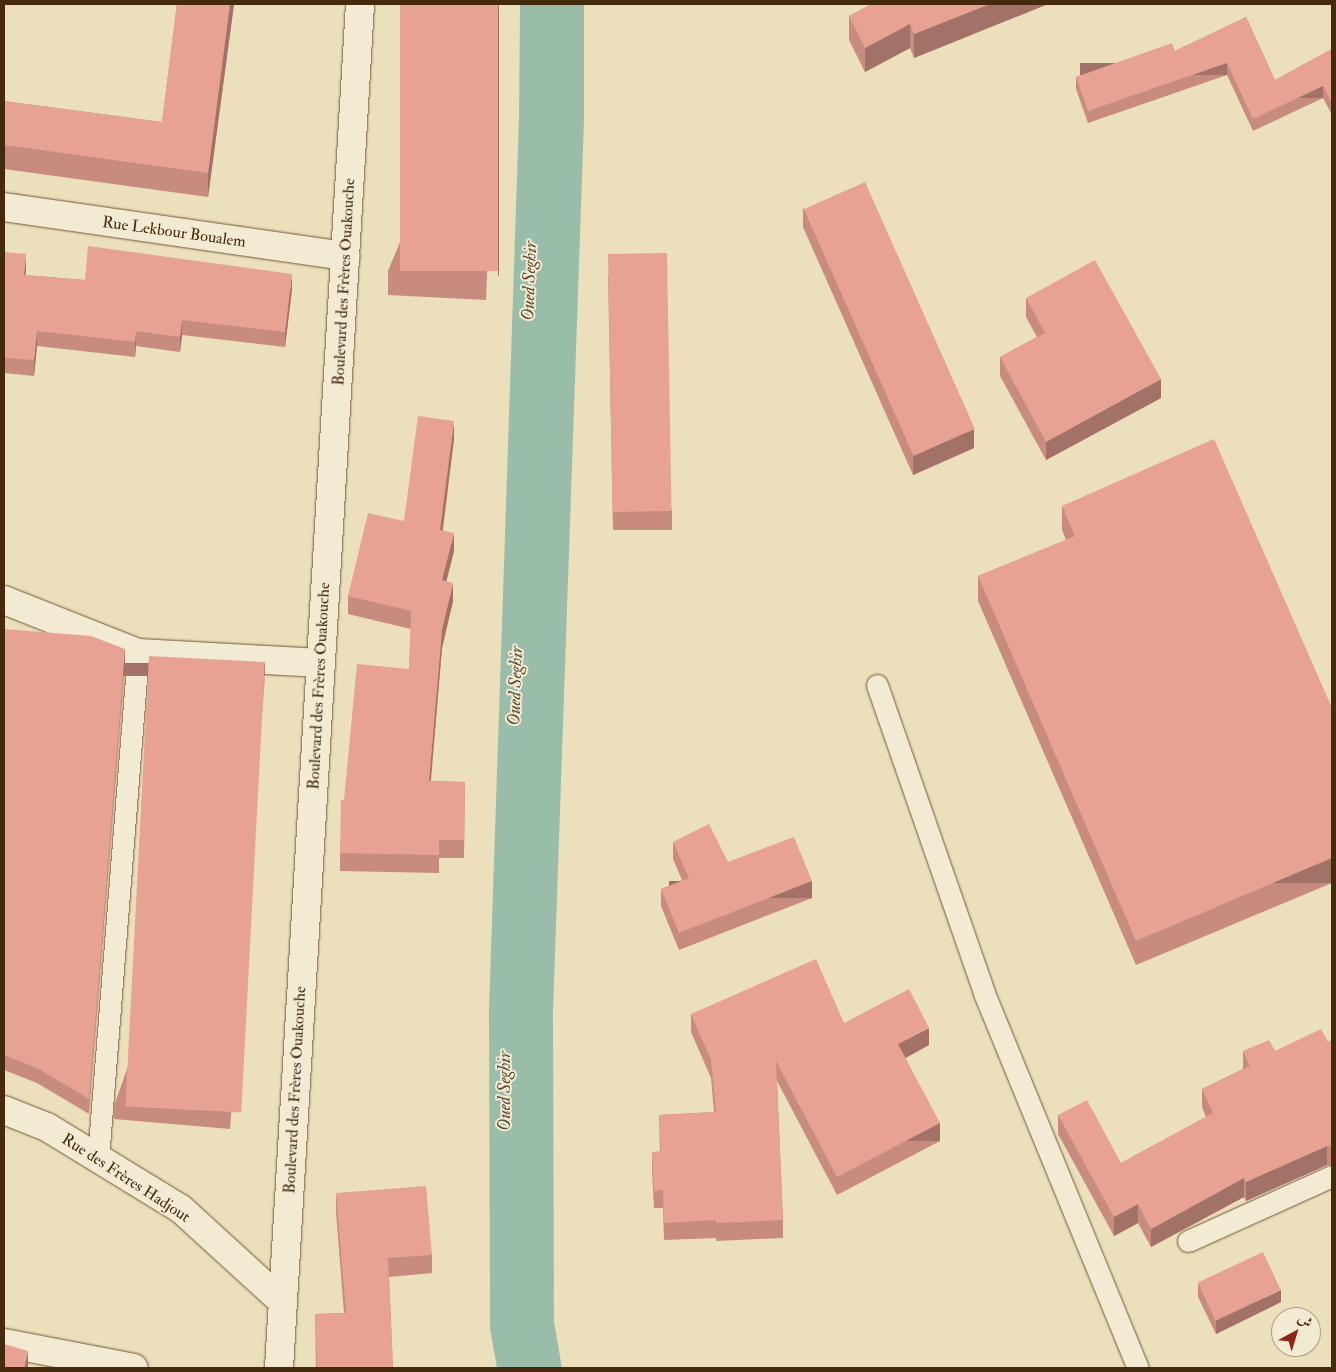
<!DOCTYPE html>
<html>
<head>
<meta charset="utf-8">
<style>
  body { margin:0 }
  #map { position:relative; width:1336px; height:1372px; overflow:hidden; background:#ecdfbb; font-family:"IM FELL Double Pica",Amiri,serif }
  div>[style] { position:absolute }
  .water>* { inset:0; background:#9abdaa }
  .roads { filter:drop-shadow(0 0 1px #705738) drop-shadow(0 0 1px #705738) }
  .service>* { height:21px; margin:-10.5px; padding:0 10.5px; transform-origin:10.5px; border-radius:10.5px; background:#f3ead3 }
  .minor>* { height:28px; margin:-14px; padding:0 14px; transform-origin:14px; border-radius:14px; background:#f3ead3 }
  .wall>* { inset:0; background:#c78b7f }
  .shaded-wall>* { inset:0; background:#a27168; transform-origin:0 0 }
  .building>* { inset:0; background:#e7a294; transform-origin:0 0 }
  span { translate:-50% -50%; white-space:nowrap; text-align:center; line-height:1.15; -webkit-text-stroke:4px #f3ead3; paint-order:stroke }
  .street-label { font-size:16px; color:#462a0d }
  .water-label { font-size:18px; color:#5b4f34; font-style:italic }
  .frame { position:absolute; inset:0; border:5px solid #462a0d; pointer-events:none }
  .north { position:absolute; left:1271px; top:1307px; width:50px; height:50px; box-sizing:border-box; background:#f3ead3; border:1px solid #ae9d84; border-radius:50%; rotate:39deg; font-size:14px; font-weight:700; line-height:20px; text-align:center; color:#462a0d }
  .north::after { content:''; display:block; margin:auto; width:18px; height:22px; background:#8f2418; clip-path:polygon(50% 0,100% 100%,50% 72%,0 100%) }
</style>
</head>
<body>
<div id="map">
  <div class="water">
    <div style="clip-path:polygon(520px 4px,584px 4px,584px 120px,553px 1012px,554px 1322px,562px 1368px,497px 1368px,490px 1328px,489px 1010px,519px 118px)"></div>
  </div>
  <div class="roads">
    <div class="service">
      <div style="left:877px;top:685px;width:326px;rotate:70.8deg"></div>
      <div style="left:984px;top:993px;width:405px;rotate:67.7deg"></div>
      <div style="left:98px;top:1158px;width:507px;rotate:-85.47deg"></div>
      <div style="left:1188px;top:1241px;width:158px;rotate:-24.3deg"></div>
    </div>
    <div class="minor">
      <div style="left:4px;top:207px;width:345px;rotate:8.2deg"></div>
      <div style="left:4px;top:600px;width:144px;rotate:21.6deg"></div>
      <div style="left:138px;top:653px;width:183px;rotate:3.1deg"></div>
      <div style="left:4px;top:1110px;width:46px;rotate:21.6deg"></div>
      <div style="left:47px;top:1127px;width:157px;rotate:31.5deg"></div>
      <div style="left:181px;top:1209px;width:138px;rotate:42.4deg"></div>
      <div style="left:4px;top:1343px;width:132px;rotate:10.9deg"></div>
      <div style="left:279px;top:1368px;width:1366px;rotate:-86.6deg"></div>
    </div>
  </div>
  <div class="wall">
    <div style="clip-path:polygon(177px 4px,234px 4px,208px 197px,4px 169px,4px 101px,162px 122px)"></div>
    <div style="clip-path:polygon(499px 4px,486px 300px,388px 295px,388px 271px)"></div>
    <div style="clip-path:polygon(872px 4px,1048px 4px,914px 58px,910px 48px,865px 72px,849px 40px,849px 16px)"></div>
    <div style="clip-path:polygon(1246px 17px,1275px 80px,1332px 49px,1332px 115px,1323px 98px,1253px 131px,1227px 75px,1088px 123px,1076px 89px,1076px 77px,1175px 51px)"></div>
    <div style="clip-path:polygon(803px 208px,974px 448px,913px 475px,803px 227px)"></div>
    <div style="clip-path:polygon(4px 252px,26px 269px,25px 275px,85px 280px,292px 289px,285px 347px,182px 335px,180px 352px,136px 346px,135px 357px,37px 346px,34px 376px,4px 373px)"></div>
    <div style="clip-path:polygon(608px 273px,672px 511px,672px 530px,613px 530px)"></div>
    <div style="clip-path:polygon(1026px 298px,1161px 398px,1046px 460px,1000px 376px,1000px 357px,1037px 337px,1026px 317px)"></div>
    <div style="clip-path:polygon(454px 439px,443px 530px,454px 551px,446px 581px,453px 601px,442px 648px,431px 781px,465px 782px,464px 858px,439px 858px,439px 873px,340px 871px,340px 853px,344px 800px,409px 669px,411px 629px,348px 614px,348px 596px,404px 521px)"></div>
    <div style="clip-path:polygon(1062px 506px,1332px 708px,1332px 883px,1136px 965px,978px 601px,978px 576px,1066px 540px,1062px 530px)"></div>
    <div style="clip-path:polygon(4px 629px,125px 664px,89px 1114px,37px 1083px,4px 1070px)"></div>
    <div style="clip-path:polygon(265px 676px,230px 1129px,114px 1119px,114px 1106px)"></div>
    <div style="clip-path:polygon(673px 842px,728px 862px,812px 898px,679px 950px,661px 906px,661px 889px,682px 880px,673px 859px)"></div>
    <div style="clip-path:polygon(691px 1014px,844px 1023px,929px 1045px,905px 1058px,940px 1141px,837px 1195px,777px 1081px,783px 1220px,783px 1238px,716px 1241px,716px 1238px,664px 1240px,663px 1208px,654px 1208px,652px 1170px,652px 1152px,660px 1152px,659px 1115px,714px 1112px,711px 1078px,691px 1032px)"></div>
    <div style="clip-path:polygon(1332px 1040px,1332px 1165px,1327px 1165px,1246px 1201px,1244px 1197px,1151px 1247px,1138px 1223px,1114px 1236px,1058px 1134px,1058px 1115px,1121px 1163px,1206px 1117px,1202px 1107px,1202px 1089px,1243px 1069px,1243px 1051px,1275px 1051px,1328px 1042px)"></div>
    <div style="clip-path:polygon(336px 1193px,432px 1255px,432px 1273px,389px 1277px,393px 1368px,316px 1368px,315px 1314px,344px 1313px,336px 1212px)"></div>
    <div style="clip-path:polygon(1198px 1284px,1281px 1302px,1216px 1334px,1198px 1297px)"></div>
  </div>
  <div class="shaded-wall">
    <div style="clip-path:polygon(230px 4px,234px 4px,208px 197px,208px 173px)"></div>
    <div style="left:498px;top:4px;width:1px;height:272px"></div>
    <div style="clip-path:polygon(990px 4px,1048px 4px,914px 58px,914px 34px)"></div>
    <div style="clip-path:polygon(910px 24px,910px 48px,865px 72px,865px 48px)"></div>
    <div style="left:1227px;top:63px;width:12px;height:147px;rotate:90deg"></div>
    <div style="left:1323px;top:86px;width:12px;height:77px;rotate:90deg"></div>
    <div style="clip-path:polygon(26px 254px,26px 269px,24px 290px,24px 275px)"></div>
    <div style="clip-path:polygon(292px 274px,292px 289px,285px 347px,285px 332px)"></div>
    <div style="clip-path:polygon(182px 320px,182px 335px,180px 352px,180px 337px)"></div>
    <div style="clip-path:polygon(37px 331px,37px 346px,34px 376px,34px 360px)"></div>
    <div style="clip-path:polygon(136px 331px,136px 346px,135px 357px,135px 342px)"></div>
    <div style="clip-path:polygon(1161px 379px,1161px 398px,1046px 460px,1046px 442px)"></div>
    <div style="clip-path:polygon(454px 421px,454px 439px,440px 548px,440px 530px)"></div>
    <div style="clip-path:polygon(974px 429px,974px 448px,913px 475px,913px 456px)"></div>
    <div style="clip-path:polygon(454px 533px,454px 551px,442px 599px,442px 580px)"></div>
    <div style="clip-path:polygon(453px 583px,453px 601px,442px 648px,429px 799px,429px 781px,442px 630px)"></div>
    <div style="left:125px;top:649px;width:15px;height:451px;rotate:90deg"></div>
    <div style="left:265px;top:663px;width:13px;height:454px;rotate:90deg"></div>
    <div style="left:1332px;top:858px;width:25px;height:213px;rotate:90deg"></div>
    <div style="left:812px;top:881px;width:17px;height:143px;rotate:90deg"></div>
    <div style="clip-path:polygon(929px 1028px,929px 1045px,898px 1062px,898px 1044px)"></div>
    <div style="left:940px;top:1123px;width:18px;height:116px;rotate:90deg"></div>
    <div style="clip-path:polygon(1327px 1146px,1327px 1165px,1246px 1201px,1246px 1182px)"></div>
    <div style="clip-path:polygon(1244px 1178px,1244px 1197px,1151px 1247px,1151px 1229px)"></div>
    <div style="clip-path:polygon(1138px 1204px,1138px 1223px,1114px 1236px,1114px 1217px)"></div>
    <div style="clip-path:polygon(1281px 1290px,1281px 1302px,1216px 1334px,1216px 1321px)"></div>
    <div style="clip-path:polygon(28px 1351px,28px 1368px,24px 1368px)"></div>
  </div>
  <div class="building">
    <div style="clip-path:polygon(177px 4px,230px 4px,208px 173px,4px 145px,4px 101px,162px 122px)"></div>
    <div style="left:400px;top:4px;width:98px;height:267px"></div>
    <div style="clip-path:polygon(872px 4px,990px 4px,914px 34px,910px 24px,865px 48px,849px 16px)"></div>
    <div style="clip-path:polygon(1246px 17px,1275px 80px,1332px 49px,1332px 103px,1323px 86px,1253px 119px,1227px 63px,1088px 111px,1076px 77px,1172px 43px,1175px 51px)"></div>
    <div style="left:865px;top:182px;width:270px;height:67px;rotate:66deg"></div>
    <div style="clip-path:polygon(88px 246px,292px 274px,285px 332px,182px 320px,180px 337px,136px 331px,135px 342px,37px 331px,34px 360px,4px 358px,4px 252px,26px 254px,24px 275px,85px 280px)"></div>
    <div style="left:667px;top:253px;width:258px;height:59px;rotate:89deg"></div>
    <div style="clip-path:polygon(1095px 260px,1161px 379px,1046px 442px,1000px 357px,1045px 333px,1026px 298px)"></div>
    <div style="clip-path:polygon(418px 416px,454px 421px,440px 530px,454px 533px,442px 580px,453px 583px,442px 630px,429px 781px,465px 782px,464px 840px,439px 840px,439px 855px,340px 853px,341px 800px,344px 800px,357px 664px,409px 669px,411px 611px,348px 596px,368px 513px,404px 521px)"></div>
    <div style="clip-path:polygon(1214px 439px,1332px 708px,1332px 858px,1136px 941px,978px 576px,1075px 536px,1062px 506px)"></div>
    <div style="clip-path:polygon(4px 629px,91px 636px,125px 649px,89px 1099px,37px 1068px,4px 1055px)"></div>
    <div style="left:149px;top:656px;width:116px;height:451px;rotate:3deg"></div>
    <div style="clip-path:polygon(709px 824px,728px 862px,794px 837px,812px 881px,679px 933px,661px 889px,689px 878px,673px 842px)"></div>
    <div style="clip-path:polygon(816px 959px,844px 1023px,909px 989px,929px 1028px,898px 1044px,940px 1123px,837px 1177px,776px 1061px,783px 1220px,716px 1223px,716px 1220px,664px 1223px,663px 1190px,654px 1191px,652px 1152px,661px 1151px,659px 1115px,716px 1112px,711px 1060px,691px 1014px)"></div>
    <div style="clip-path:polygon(1321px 1029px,1328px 1042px,1332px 1040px,1332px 1146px,1327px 1146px,1246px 1182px,1244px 1178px,1151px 1229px,1138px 1204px,1114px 1217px,1058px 1115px,1087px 1100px,1121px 1163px,1213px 1113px,1202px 1089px,1250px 1066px,1243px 1051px,1269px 1040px,1275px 1051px)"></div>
    <div style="clip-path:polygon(426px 1186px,432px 1255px,388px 1258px,393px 1368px,317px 1368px,315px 1314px,346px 1313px,336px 1193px)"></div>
    <div style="left:1263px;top:1252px;width:42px;height:72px;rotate:65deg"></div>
    <div style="clip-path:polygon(4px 1344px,28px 1351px,24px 1368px,4px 1368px)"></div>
  </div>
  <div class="street-label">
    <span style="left:174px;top:232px;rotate:8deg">Rue Lekbour Boualem</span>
    <span style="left:344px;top:282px;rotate:-87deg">Boulevard des Frères Ouakouche</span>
    <span style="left:319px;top:686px;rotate:-87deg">Boulevard des Frères Ouakouche</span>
    <span style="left:295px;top:1090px;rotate:-87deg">Boulevard des Frères Ouakouche</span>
    <span style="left:126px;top:1178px;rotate:33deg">Rue des Frères Hadjout</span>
  </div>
  <div class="water-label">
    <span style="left:530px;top:281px;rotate:-88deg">Oued Seghir</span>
    <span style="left:516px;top:686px;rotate:-88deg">Oued Seghir</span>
    <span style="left:505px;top:1091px;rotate:-90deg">Oued Seghir</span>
  </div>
  <div class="frame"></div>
  <div class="north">ش</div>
</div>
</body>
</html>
